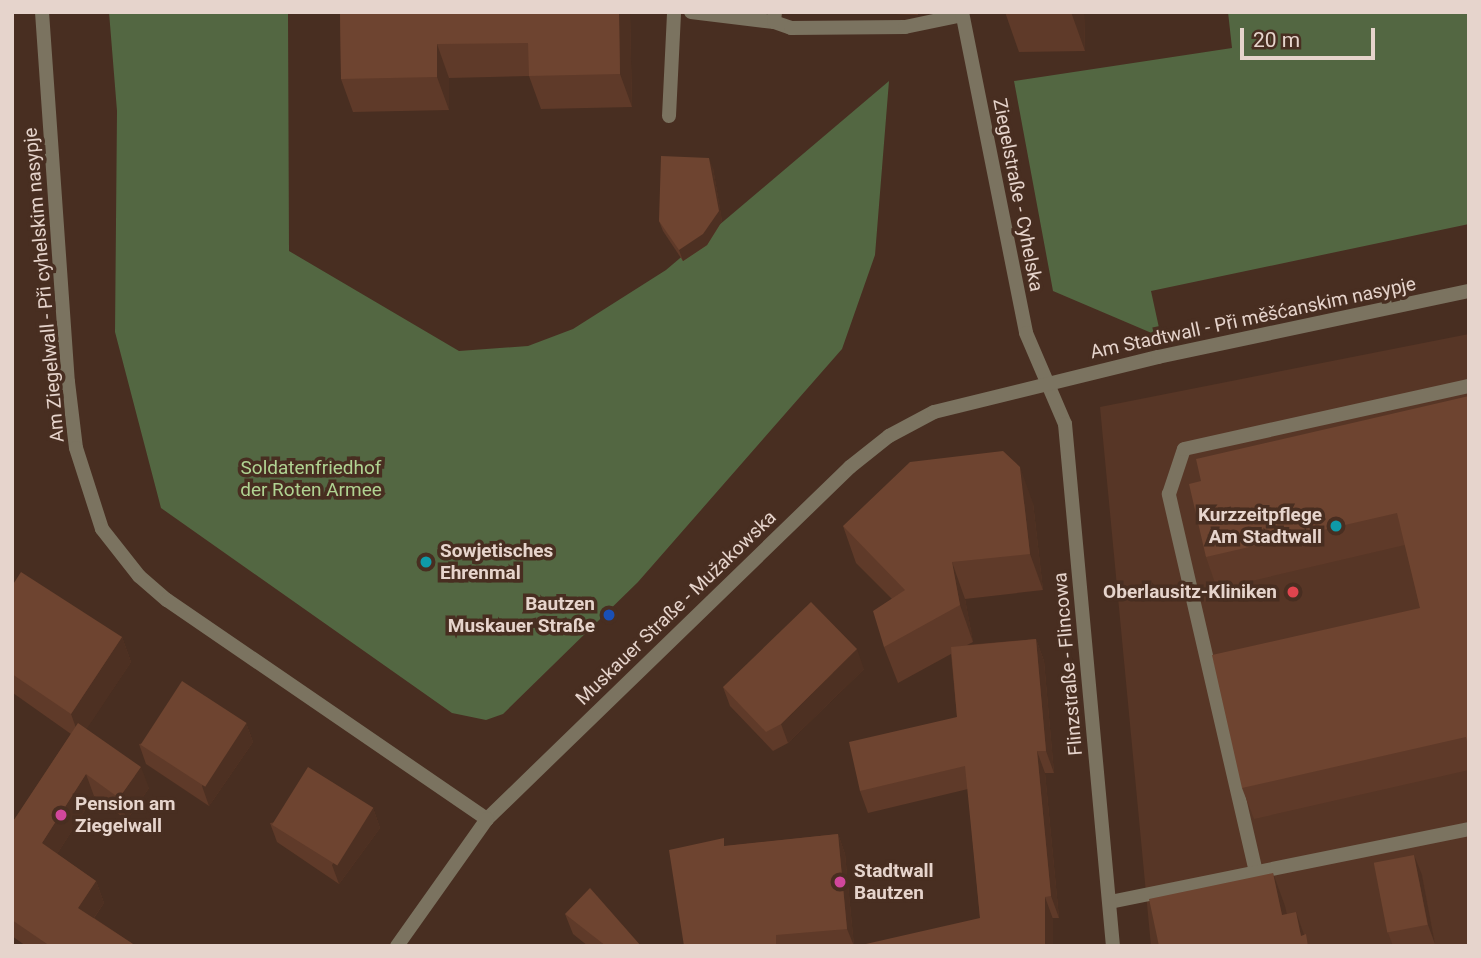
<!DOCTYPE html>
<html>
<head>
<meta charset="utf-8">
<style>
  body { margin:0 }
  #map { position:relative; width:1481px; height:958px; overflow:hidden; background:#482e21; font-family:Roboto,sans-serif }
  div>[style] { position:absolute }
  .built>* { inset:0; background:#573626 }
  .green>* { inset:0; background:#536742 }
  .service>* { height:14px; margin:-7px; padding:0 7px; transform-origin:7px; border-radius:7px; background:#7b7360 }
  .minor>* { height:14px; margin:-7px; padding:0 7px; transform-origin:7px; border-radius:7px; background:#7b7360 }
  .tertiary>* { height:14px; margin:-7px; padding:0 7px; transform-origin:7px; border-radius:7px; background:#7b7360 }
  .wall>* { inset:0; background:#5f3a29 }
  .shaded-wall>* { inset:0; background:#4d3022 }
  .building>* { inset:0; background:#6e4430; transform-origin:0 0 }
  .dots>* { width:19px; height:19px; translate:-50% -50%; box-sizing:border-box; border:4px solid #482e21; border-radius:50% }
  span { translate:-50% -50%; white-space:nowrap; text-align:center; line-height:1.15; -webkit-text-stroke:7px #482e21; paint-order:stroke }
  .street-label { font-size:19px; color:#e6d4cc }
  .park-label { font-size:19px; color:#b0d392 }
  .poi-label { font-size:19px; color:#e6d4cc; font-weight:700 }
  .right { translate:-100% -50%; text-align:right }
  .left { translate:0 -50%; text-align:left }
  .frame { position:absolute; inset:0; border:14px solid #e6d4cc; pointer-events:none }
  .scale { position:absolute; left:1240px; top:28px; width:135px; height:32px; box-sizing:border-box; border:4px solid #e6d4cc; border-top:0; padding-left:9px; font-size:21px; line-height:24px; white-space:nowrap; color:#e6d4cc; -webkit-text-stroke:5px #482e21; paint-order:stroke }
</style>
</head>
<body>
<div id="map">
  <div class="built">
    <div style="clip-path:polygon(1469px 334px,1469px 946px,1151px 946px,1100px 407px)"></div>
  </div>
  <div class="green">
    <div style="clip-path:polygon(109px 12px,288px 12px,289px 251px,459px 351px,528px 346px,573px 329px,666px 270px,889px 81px,875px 255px,842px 349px,638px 582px,503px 714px,486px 720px,452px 713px,161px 508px,115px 332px,117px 111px)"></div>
    <div style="clip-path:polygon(1228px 12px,1469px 12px,1469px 224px,1151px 291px,1161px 337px,1053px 291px,1014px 81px,1232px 48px)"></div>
  </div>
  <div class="service">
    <div style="left:691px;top:12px;width:84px;rotate:6.9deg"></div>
    <div style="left:775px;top:12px;width:10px;rotate:96deg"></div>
    <div style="left:774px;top:22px;width:18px;rotate:19deg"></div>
    <div style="left:791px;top:28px;width:114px;rotate:-0.5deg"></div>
    <div style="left:905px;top:27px;width:58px;rotate:-11.9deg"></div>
    <div style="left:669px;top:116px;width:104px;rotate:-87.2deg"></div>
    <div style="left:1256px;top:872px;width:388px;rotate:-103deg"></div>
    <div style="left:1169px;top:494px;width:47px;rotate:-71.6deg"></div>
    <div style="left:1184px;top:449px;width:292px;rotate:-12.5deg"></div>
    <div style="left:1110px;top:902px;width:366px;rotate:-11.5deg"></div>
  </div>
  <div class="minor">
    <div style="left:962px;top:12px;width:327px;rotate:78.7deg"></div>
    <div style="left:1026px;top:333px;width:99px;rotate:66.8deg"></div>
    <div style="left:1065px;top:424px;width:524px;rotate:84.75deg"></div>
    <div style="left:487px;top:819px;width:506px;rotate:-44.12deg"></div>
    <div style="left:850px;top:467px;width:50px;rotate:-38.5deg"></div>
    <div style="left:889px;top:436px;width:51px;rotate:-28.1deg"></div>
    <div style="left:934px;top:412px;width:231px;rotate:-13.8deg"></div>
    <div style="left:1158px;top:357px;width:318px;rotate:-12deg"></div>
  </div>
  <div class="tertiary">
    <div style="left:42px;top:12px;width:371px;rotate:86deg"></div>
    <div style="left:68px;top:382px;width:66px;rotate:83.1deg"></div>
    <div style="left:76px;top:448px;width:85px;rotate:72.2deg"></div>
    <div style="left:102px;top:529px;width:60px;rotate:51.8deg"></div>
    <div style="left:139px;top:576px;width:37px;rotate:41deg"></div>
    <div style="left:167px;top:600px;width:388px;rotate:34.4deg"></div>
    <div style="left:487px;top:819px;width:156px;rotate:125.3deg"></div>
  </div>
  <div class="wall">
    <div style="clip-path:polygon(340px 12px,630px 12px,632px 107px,541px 109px,529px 76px,449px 78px,449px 110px,353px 112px,341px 79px)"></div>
    <div style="clip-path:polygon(849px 12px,918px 12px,918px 15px)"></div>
    <div style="clip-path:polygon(1005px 12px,1084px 12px,1085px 51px,1019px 52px)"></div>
    <div style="clip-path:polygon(713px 168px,722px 221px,707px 245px,683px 261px,663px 231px,659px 221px)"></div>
    <div style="clip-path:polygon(1469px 396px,1469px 770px,1254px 819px,1242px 788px,1420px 608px,1405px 545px,1217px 589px,1206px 557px,1201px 481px)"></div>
    <div style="clip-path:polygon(1033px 503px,1043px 590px,965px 599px,973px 642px,967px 645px,1036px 639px,1044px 661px,1054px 773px,1045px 773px,1059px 918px,980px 918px,968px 789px,868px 813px,860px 791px,957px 717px,951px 654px,898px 683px,884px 647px,892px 599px,856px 563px,843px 526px)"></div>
    <div style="clip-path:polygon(12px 586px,122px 637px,131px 662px,86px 729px,149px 788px,127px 820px,94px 796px,57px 854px,96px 881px,104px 903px,94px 918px,136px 946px,26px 946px,12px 936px,12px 823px,71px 734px,13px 693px,12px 694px)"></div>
    <div style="clip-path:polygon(864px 669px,788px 743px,773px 751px,730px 706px,723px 687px)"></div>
    <div style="clip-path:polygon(246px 723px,253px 742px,209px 806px,146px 764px,139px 744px)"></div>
    <div style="clip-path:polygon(373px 808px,380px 828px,339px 884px,277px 842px,270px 823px)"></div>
    <div style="clip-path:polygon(838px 834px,845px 854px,854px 946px,684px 946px,726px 846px)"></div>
    <div style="clip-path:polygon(1422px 875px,1435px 944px,1429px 946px,1393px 946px,1388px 933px)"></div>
    <div style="clip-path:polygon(565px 914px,641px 946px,588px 946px,573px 934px)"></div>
  </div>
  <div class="shaded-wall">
    <div style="clip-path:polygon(619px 12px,630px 12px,632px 107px,620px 74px)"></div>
    <div style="clip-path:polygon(1071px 12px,1084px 12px,1084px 14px,1085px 51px)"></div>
    <div style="clip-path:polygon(437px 44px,449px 78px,449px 110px,437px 77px)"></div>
    <div style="clip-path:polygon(709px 158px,713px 168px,722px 221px,707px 245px,683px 261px,679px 250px)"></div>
    <div style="clip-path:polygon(1020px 467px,1033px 503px,1043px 590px,1030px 554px)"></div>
    <div style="clip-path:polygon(952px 562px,965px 599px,973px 642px,960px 605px)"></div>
    <div style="clip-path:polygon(122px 637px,131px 662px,80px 739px,71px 714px)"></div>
    <div style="clip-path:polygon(1036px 639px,1044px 661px,1054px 773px,1046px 751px)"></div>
    <div style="clip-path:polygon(857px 649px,864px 669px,788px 743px,781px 724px)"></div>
    <div style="clip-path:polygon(246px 723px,253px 742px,209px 806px,202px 786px)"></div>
    <div style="clip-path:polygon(1037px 751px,1045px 773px,1059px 918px,1051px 896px)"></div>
    <div style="clip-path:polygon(141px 767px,149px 788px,127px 820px,119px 798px)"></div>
    <div style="clip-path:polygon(86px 774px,94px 796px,50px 865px,42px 843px)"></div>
    <div style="clip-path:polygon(373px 808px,380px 828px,339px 884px,332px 865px)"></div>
    <div style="clip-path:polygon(838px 834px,845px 854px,854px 946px,847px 929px)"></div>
    <div style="clip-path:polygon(1414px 855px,1422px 875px,1435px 944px,1428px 925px)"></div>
    <div style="clip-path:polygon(1273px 873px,1285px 906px,1294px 946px,1282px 915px)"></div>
    <div style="clip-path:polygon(96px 881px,104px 903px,86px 929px,78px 908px)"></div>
    <div style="clip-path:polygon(1045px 897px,1053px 919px,1053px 946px,1045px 946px)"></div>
    <div style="clip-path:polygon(1296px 912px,1308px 946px,1301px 936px)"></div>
  </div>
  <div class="building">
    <div style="clip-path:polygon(340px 12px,619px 12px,620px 74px,529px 76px,528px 43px,437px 44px,437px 77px,341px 79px)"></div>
    <div style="clip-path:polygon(661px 156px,709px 158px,719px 211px,703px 234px,679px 250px,659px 221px)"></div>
    <div style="clip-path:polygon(1469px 396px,1469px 750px,1466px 737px,1242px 788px,1212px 655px,1420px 608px,1397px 513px,1206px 557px,1189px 484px,1201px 481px,1196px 459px)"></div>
    <div style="clip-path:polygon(1003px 451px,1020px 467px,1030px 554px,952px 562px,960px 605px,884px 647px,873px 611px,905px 590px,843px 526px,910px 462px)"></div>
    <div style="clip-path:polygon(21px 572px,122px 637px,71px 714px,12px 674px,12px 586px)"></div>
    <div style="clip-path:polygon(811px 602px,857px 649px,781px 724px,766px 732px,723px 687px)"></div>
    <div style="clip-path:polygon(1036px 639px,1046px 751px,1037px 751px,1051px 896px,1045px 897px,1045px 946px,857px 946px,980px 918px,965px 766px,860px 791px,849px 742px,957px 717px,951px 647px)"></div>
    <div style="left:182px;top:681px;width:77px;height:76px;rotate:33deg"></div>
    <div style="clip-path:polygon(78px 723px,141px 767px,119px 798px,86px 774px,42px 843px,96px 881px,78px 908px,136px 946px,50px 946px,12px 920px,12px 823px)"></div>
    <div style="left:308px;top:767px;width:77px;height:68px;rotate:32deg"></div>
    <div style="clip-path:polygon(838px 834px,847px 929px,776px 935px,776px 946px,684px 946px,669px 850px,724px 838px,724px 846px)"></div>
    <div style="left:1414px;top:855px;width:71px;height:41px;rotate:79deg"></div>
    <div style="clip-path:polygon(1273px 873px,1282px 915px,1296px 912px,1301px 936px,1306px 934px,1308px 946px,1159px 946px,1149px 899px)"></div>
    <div style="clip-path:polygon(590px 888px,641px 946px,606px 946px,565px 914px)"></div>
  </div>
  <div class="dots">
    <div style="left:1336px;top:526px;background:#0f9aa8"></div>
    <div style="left:426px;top:562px;background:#0f9aa8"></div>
    <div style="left:1293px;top:592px;background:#e0444e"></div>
    <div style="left:609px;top:615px;background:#1a4fb4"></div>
    <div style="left:61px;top:815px;background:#d1479c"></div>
    <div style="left:840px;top:882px;background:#d1479c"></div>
  </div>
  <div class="street-label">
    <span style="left:1018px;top:195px;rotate:79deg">Ziegelstraße - Cyhelska</span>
    <span style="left:44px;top:285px;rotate:-95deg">Am Ziegelwall - Při cyhelskim nasypje</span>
    <span style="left:1253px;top:318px;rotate:-12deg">Am Stadtwall - Při měšćanskim nasypje</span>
    <span style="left:676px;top:608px;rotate:-44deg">Muskauer Straße - Mužakowska</span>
    <span style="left:1068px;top:664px;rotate:-95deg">Flinzstraße - Flincowa</span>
  </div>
  <div class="park-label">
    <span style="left:311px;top:479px">Soldatenfriedhof<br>der Roten Armee</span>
  </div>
  <div class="poi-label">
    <span class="right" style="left:1322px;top:526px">Kurzzeitpflege<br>Am Stadtwall</span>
    <span class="left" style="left:440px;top:562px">Sowjetisches<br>Ehrenmal</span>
    <span class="right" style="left:1277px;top:592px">Oberlausitz-Kliniken</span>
    <span class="right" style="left:595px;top:615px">Bautzen<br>Muskauer Straße</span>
    <span class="left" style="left:75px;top:815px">Pension am<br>Ziegelwall</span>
    <span class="left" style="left:854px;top:882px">Stadtwall<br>Bautzen</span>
  </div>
  <div class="frame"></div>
  <div class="scale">20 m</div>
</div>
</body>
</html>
